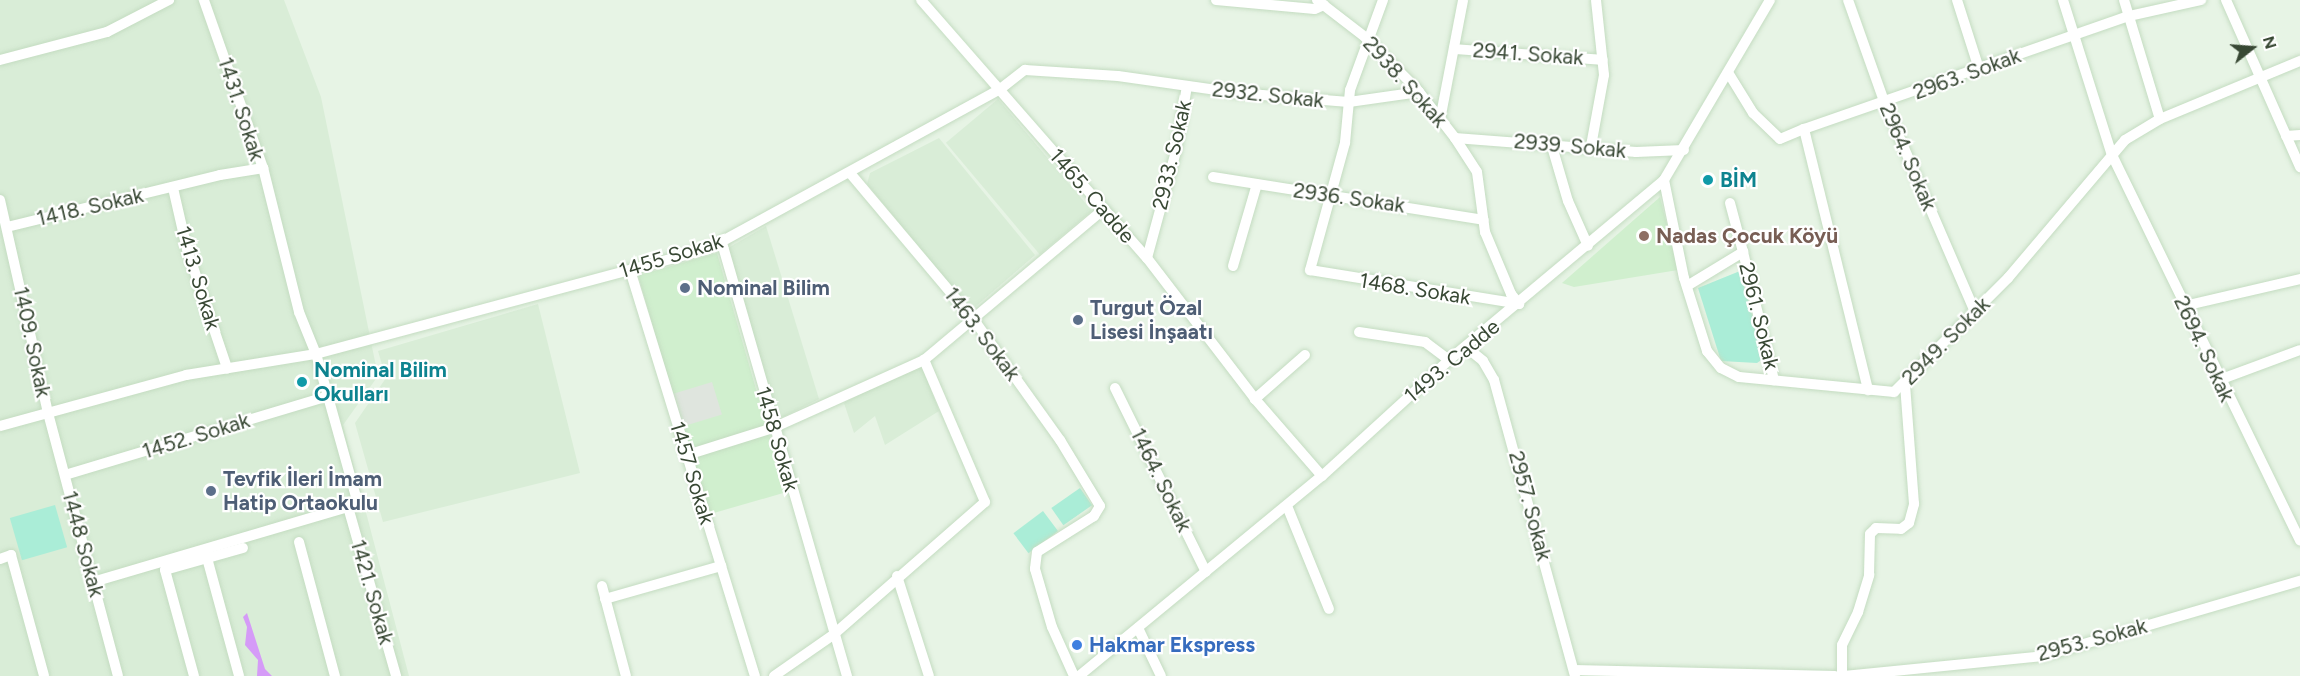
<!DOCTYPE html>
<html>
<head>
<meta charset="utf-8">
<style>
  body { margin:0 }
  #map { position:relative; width:2300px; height:676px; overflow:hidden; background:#e7f4e5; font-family:Figtree,sans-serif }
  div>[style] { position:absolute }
  .residential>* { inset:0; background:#d9edd7; transform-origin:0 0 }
  .education>* { inset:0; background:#d0efce; transform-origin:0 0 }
  .green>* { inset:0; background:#aaedd7; transform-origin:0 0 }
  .parking>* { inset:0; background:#dfe5de; transform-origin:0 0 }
  .water>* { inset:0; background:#d59bf7 }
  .roads { filter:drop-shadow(0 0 2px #c4dcc1) drop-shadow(0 0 2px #c4dcc1) }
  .minor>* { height:10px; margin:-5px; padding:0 5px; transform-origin:5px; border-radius:5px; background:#fff }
  .dots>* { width:16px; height:16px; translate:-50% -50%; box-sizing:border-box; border:3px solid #fff; border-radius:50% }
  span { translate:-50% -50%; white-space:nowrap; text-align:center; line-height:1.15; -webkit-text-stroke:4.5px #fff; paint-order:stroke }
  .street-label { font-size:21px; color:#384834 }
  .culture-label { font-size:21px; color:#0d838f; font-weight:700 }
  .left { translate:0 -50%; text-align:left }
  .education-label { font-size:21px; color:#785e54; font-weight:700 }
  .service-label { font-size:21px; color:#4e5e75; font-weight:700 }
  .shop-label { font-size:21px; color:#366cbe; font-weight:700 }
  .north { position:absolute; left:2222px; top:18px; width:60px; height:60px; -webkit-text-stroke:4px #fff; paint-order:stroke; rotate:73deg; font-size:16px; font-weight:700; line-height:24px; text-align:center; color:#384834 }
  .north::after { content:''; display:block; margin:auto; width:21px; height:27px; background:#384834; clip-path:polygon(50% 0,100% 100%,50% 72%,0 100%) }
</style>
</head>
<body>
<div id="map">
  <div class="residential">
    <div style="clip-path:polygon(0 0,284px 0,321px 97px,378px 376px,343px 425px,409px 676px,0 676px)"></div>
    <div style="left:998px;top:99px;width:146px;height:68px;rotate:50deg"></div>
    <div style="clip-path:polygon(939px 138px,1035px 255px,975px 307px,969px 308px,867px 184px,870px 173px)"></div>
    <div style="clip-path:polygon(766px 226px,819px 399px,777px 420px,728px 248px)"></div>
    <div style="clip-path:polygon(538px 304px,580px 473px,383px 522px,355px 423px,386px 378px,378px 351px)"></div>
    <div style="clip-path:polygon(911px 365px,923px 369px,939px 411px,885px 445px,875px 416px,854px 433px,844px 403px)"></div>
  </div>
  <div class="education">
    <div style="clip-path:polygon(1660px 197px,1678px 270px,1574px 287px,1562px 283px)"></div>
    <div style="left:717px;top:253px;width:249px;height:82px;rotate:74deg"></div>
  </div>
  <div class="green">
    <div style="clip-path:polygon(1740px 271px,1764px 358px,1757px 363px,1721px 361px,1698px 288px)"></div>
    <div style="left:1080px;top:488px;width:21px;height:35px;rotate:55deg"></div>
    <div style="left:55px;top:505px;width:44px;height:47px;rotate:74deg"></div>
    <div style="left:1043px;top:511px;width:25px;height:37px;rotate:53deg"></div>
  </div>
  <div class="parking">
    <div style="left:712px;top:382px;width:34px;height:42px;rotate:73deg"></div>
  </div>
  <div class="water">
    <div style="clip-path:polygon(247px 613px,265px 669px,272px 676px,257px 676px,258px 660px,245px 645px,247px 627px,243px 617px)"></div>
  </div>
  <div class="roads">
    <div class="minor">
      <div style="left:921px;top:0;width:343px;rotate:48.8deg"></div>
      <div style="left:1147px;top:258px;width:178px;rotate:52.5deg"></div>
      <div style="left:1216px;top:0;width:99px;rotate:5.2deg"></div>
      <div style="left:1315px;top:9px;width:10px;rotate:-24deg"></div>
      <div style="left:1317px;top:0;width:61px;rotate:37.6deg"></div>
      <div style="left:1365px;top:37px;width:72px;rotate:45deg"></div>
      <div style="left:1416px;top:88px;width:63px;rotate:52deg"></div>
      <div style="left:1455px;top:138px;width:40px;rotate:57.1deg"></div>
      <div style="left:1477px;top:172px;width:61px;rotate:82.4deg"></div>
      <div style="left:1485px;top:232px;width:67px;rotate:67.2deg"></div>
      <div style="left:1511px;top:294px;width:13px;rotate:51deg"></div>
      <div style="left:1383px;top:0;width:96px;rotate:110.1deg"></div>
      <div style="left:1350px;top:90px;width:53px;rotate:95.4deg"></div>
      <div style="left:1345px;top:143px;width:132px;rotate:105.4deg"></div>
      <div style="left:1310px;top:270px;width:212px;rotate:9.2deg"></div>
      <div style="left:1848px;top:0;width:110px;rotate:70.4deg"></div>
      <div style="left:1885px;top:104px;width:227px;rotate:66.6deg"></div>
      <div style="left:1957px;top:0;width:72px;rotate:72.3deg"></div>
      <div style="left:2063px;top:0;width:163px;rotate:72.5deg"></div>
      <div style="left:2112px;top:155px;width:429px;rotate:64deg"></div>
      <div style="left:2124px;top:0;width:124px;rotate:73.2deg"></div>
      <div style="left:2226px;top:0;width:183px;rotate:66.1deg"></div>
      <div style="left:1454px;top:49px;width:149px;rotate:4.2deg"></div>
      <div style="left:0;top:60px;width:111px;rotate:-14.7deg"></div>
      <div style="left:107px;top:32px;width:70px;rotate:-27.3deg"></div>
      <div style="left:1729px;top:74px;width:46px;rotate:58.4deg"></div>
      <div style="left:1753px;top:113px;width:37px;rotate:44deg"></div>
      <div style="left:1780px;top:139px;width:26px;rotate:-23deg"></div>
      <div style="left:1804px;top:129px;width:269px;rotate:76.2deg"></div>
      <div style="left:1440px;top:120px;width:122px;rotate:-79.1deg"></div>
      <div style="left:1804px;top:129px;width:344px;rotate:-19.2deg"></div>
      <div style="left:2129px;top:16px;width:74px;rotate:-12.5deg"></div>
      <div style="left:2286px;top:136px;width:14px;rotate:-4deg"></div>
      <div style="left:1455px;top:138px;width:182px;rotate:4.4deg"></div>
      <div style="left:1636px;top:152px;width:48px;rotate:-2.4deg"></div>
      <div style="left:1551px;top:143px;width:60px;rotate:73.7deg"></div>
      <div style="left:1568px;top:201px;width:49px;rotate:66deg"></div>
      <div style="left:1591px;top:146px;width:72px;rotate:-79.6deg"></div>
      <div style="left:1604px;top:75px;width:75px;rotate:-96.1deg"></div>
      <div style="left:850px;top:173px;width:192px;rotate:49.9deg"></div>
      <div style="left:974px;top:320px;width:148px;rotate:54.4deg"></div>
      <div style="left:1060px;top:440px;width:77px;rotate:58.8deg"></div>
      <div style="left:1100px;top:506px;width:12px;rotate:121deg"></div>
      <div style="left:1094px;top:516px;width:67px;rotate:147.7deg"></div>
      <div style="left:1037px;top:552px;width:17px;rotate:97deg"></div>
      <div style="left:1035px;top:569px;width:60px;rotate:73.7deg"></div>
      <div style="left:1052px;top:627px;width:54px;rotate:65.8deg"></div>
      <div style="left:1213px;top:177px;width:274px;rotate:9deg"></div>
      <div style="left:1664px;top:180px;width:100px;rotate:78.5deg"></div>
      <div style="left:1684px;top:278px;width:77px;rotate:72.5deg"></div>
      <div style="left:1707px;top:351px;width:22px;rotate:51deg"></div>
      <div style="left:1721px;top:368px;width:20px;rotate:27deg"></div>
      <div style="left:1739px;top:377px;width:156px;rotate:5.5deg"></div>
      <div style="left:1894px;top:392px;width:161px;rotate:-45deg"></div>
      <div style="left:2008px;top:278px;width:181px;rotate:-49.7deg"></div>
      <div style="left:2125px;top:140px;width:41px;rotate:-31deg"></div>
      <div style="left:2160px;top:119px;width:152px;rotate:-22.5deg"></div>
      <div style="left:173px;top:188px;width:63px;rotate:77.1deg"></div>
      <div style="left:187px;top:249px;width:126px;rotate:71.4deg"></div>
      <div style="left:0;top:200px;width:218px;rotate:77.3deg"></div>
      <div style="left:48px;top:413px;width:272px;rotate:75.1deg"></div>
      <div style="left:1730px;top:203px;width:51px;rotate:75.1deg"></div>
      <div style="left:7px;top:227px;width:219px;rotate:-13.7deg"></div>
      <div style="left:220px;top:175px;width:44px;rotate:-9.2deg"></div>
      <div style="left:263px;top:168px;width:178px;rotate:-109.4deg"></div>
      <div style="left:722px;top:243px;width:451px;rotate:73.9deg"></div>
      <div style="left:1147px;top:258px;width:111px;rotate:-74.8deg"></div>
      <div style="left:1176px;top:151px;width:66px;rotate:-80.4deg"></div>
      <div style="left:1233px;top:266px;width:85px;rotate:-73.7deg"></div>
      <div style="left:630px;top:270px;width:425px;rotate:72.9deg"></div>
      <div style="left:1687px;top:286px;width:66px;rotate:-31.3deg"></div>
      <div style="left:1743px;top:252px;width:132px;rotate:76.4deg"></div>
      <div style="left:2184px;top:306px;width:119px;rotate:-13.1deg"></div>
      <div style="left:1359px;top:332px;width:67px;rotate:8.6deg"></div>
      <div style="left:1425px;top:342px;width:30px;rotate:37deg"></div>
      <div style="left:1466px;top:347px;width:22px;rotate:39deg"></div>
      <div style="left:1483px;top:361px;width:22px;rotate:60deg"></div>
      <div style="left:1494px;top:380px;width:307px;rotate:74.7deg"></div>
      <div style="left:1305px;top:355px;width:67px;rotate:138.7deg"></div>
      <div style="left:1255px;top:399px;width:102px;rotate:49deg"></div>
      <div style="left:2219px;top:380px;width:86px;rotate:-20.3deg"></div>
      <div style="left:1115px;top:388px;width:205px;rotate:63.7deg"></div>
      <div style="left:0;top:426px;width:193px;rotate:-15.3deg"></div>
      <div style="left:186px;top:375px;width:132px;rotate:-9.2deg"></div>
      <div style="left:316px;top:354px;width:406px;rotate:-15deg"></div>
      <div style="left:708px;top:249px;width:332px;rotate:-28.7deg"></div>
      <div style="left:999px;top:90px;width:33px;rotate:-38deg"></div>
      <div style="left:1025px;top:70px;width:93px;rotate:3.7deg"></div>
      <div style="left:1118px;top:76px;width:121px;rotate:8.1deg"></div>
      <div style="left:1238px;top:93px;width:111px;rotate:4.6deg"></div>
      <div style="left:1349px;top:102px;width:71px;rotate:-8.1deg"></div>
      <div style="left:687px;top:455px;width:90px;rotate:-17.4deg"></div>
      <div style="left:773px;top:428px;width:166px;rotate:-24.2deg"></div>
      <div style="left:924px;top:360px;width:235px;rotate:-40deg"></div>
      <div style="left:65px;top:475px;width:275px;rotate:-16.7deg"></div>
      <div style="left:1287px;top:506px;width:111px;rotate:67.8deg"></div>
      <div style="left:348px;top:507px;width:176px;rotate:74.1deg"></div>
      <div style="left:299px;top:542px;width:139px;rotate:75deg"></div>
      <div style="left:207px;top:558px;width:122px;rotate:74.8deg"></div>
      <div style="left:0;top:559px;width:12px;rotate:-20deg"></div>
      <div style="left:11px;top:555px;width:125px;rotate:74.7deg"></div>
      <div style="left:897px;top:576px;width:105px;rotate:72.3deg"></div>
      <div style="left:93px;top:582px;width:276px;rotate:-16.4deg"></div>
      <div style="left:358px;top:504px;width:156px;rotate:-105.6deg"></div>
      <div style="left:316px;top:354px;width:45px;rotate:-112deg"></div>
      <div style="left:299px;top:312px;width:148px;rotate:-104deg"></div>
      <div style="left:602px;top:586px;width:93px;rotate:75.1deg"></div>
      <div style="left:605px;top:599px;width:121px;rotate:-15.9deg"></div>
      <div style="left:1138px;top:628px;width:53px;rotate:64.4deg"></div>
      <div style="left:1574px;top:670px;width:261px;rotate:1.3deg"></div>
      <div style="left:194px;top:676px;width:110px;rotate:-105.3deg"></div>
      <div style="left:165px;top:570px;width:81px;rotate:-15.8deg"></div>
      <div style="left:774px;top:676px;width:72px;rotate:-34.8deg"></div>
      <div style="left:833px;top:635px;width:202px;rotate:-41.2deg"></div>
      <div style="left:985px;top:502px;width:155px;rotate:-113.2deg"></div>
      <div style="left:1079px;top:676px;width:315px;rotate:-39.5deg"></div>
      <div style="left:1322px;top:476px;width:172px;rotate:-42.4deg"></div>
      <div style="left:1449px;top:360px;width:280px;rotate:-39.9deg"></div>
      <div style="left:1664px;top:180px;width:209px;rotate:-59.5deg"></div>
      <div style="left:1842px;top:676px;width:31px;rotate:-90deg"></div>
      <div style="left:1842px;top:645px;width:37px;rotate:-64deg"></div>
      <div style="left:1858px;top:612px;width:39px;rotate:-73deg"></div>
      <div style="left:1869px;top:575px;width:41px;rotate:-88.6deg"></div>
      <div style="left:1870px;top:534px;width:8px;rotate:-45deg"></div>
      <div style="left:1876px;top:528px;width:25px;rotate:2deg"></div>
      <div style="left:1901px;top:529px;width:10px;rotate:-37deg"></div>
      <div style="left:1909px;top:523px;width:20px;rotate:-75deg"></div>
      <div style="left:1914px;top:504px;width:121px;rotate:-94.3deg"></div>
      <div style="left:1844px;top:676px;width:200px;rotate:-5.7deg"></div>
      <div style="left:2043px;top:656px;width:268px;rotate:-16.3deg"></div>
    </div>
  </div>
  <div class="dots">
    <div style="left:1708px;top:180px;background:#0f9aa8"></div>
    <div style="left:1644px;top:236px;background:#8d6e63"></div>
    <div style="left:685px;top:288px;background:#5c6f8a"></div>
    <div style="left:1078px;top:320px;background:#5c6f8a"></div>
    <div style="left:302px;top:382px;background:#0f9aa8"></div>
    <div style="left:211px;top:491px;background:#5c6f8a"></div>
    <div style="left:1077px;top:645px;background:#3f7fe0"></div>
  </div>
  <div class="street-label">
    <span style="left:1528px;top:54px;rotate:4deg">2941. Sokak</span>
    <span style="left:1967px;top:74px;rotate:-20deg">2963. Sokak</span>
    <span style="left:1405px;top:82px;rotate:48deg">2938. Sokak</span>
    <span style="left:1268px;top:95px;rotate:6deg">2932. Sokak</span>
    <span style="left:241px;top:109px;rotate:72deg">1431. Sokak</span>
    <span style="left:1570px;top:146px;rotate:5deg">2939. Sokak</span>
    <span style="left:1172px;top:155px;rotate:-77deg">2933. Sokak</span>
    <span style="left:1908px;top:157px;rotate:67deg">2964. Sokak</span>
    <span style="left:1092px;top:196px;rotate:49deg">1465. Cadde</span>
    <span style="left:1349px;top:198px;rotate:8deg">2936. Sokak</span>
    <span style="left:90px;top:207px;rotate:-13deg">1418. Sokak</span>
    <span style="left:671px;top:256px;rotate:-17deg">1455 Sokak</span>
    <span style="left:198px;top:278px;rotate:73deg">1413. Sokak</span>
    <span style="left:1415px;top:289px;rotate:9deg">1468. Sokak</span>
    <span style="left:1759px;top:316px;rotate:76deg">2961. Sokak</span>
    <span style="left:982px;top:334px;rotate:53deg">1463. Sokak</span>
    <span style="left:1946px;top:341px;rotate:-45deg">2949. Sokak</span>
    <span style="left:32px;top:342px;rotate:78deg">1409. Sokak</span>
    <span style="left:2204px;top:349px;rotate:65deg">2694. Sokak</span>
    <span style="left:1452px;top:361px;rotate:-40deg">1493. Cadde</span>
    <span style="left:196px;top:436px;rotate:-17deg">1452. Sokak</span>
    <span style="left:777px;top:439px;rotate:74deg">1458 Sokak</span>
    <span style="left:692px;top:473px;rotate:73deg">1457 Sokak</span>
    <span style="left:1161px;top:480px;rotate:64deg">1464. Sokak</span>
    <span style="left:1530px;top:506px;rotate:75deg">2957. Sokak</span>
    <span style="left:83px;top:544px;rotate:75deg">1448 Sokak</span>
    <span style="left:372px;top:592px;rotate:74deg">1421. Sokak</span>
    <span style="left:2092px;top:640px;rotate:-15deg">2953. Sokak</span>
  </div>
  <div class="culture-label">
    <span class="left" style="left:1720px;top:180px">BİM</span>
    <span class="left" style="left:314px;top:382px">Nominal Bilim<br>Okulları</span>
  </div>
  <div class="education-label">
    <span class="left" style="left:1656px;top:236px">Nadas Çocuk Köyü</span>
  </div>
  <div class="service-label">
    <span class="left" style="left:697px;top:288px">Nominal Bilim</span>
    <span class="left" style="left:1090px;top:320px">Turgut Özal<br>Lisesi İnşaatı</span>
    <span class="left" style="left:223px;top:491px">Tevfik İleri İmam<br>Hatip Ortaokulu</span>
  </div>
  <div class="shop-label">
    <span class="left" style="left:1089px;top:645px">Hakmar Ekspress</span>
  </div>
  <div class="north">N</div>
</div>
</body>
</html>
